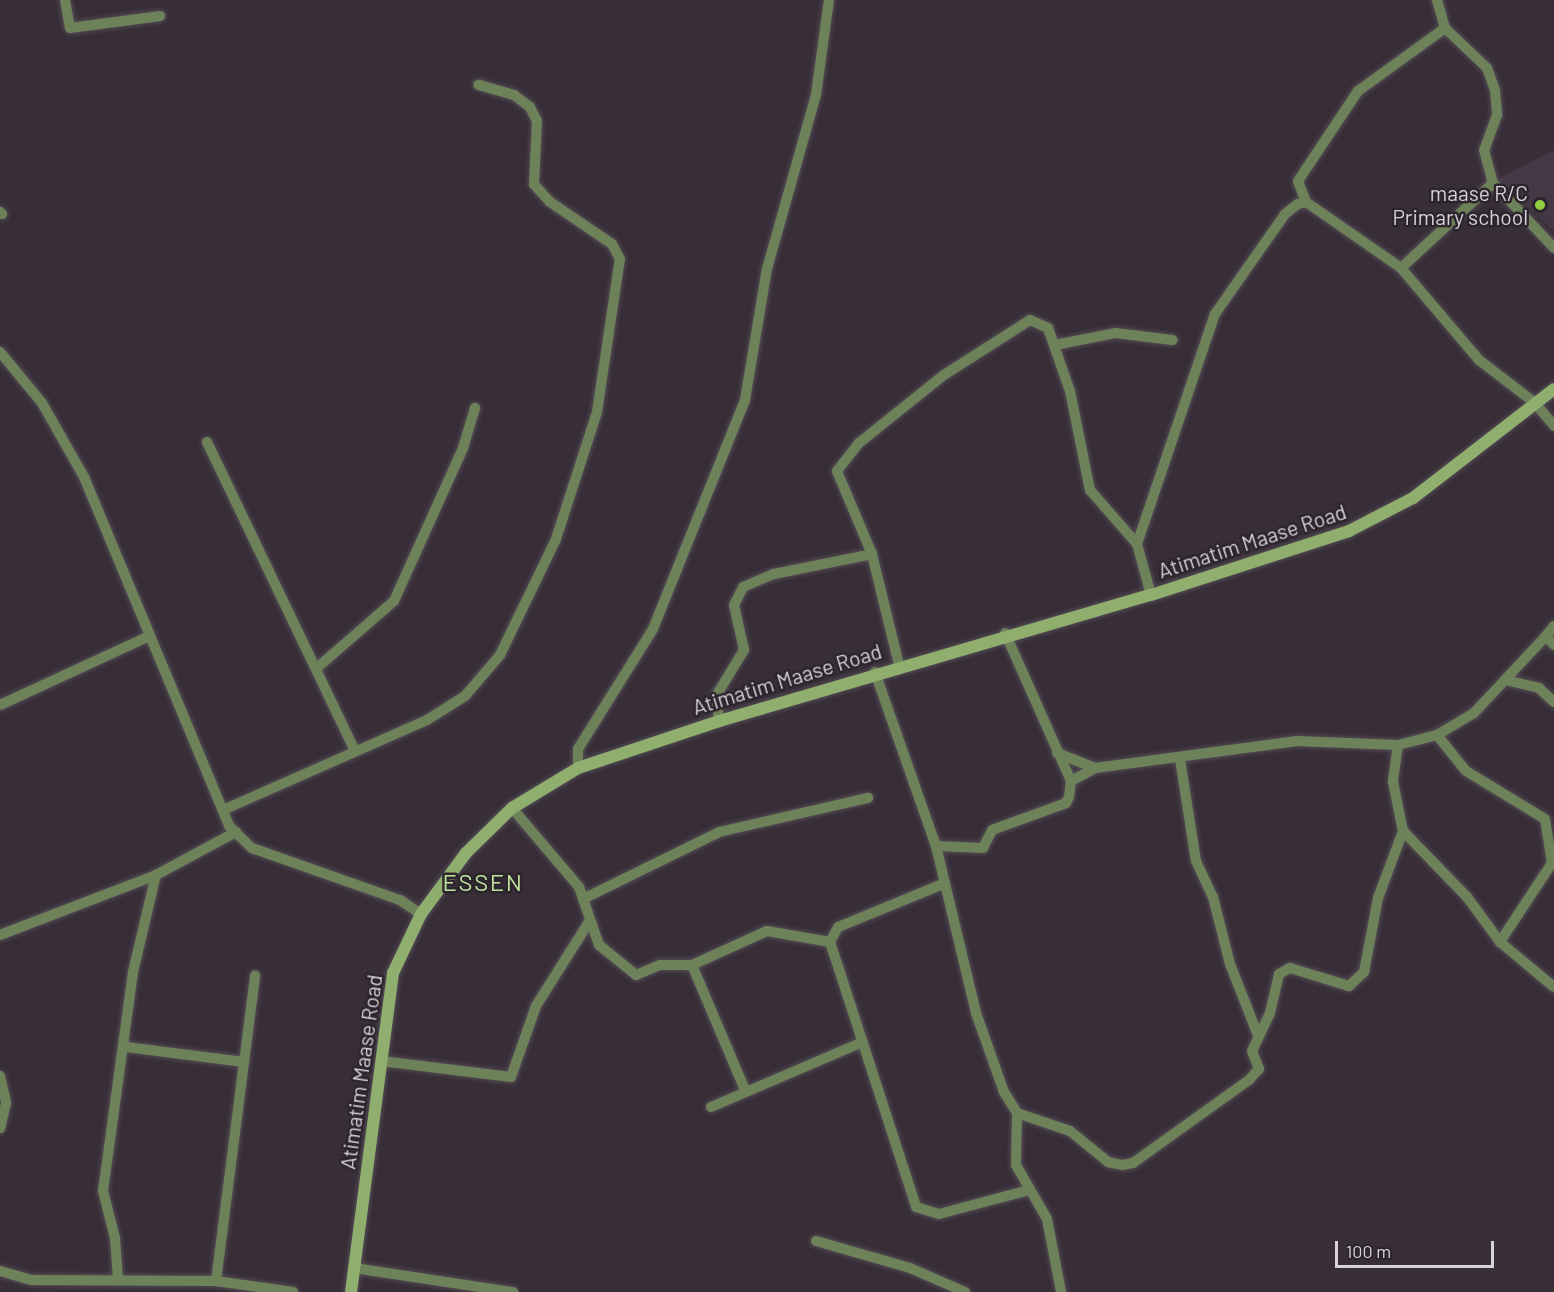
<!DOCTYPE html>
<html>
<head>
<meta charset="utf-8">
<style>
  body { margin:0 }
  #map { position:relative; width:1554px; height:1292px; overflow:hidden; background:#372e37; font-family:Barlow,sans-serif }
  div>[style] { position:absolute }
  .built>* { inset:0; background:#453845 }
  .roads { filter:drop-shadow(0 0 2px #544c54) drop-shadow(0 0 2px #544c54) }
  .street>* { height:10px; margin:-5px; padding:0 5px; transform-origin:5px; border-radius:5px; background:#6e825a }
  .secondary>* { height:12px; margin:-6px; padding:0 6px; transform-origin:6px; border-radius:6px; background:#90af6e }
  .dots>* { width:16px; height:16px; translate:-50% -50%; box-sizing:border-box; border:3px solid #2d252d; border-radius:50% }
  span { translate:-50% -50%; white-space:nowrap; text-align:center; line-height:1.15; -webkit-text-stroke:5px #2d252d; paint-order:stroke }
  .poi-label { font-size:21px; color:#d8d2d7 }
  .right { translate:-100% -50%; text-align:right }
  .street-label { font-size:21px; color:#d8d2d7 }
  .quarter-label { font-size:24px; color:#c0e39c; letter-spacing:1.5px }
  .scale { position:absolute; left:1335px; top:1241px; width:159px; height:27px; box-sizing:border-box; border:3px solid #d8d2d7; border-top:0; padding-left:8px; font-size:18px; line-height:21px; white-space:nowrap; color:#d8d2d7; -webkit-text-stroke:4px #2d252d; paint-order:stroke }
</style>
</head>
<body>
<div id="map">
  <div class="built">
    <div style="clip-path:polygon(1554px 150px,1554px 231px,1497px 179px)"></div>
  </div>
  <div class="roads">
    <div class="street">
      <div style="left:65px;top:0;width:28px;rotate:80deg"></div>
      <div style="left:70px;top:28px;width:91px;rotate:-7.6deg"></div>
      <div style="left:1437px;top:0;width:29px;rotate:74deg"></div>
      <div style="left:1445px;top:28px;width:58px;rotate:43.6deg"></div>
      <div style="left:1487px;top:68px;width:23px;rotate:70deg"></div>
      <div style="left:1495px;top:90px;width:25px;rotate:85deg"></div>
      <div style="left:1497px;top:115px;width:37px;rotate:110deg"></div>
      <div style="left:1484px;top:150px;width:34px;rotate:75deg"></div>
      <div style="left:1493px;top:183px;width:89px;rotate:46.8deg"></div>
      <div style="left:1306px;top:202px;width:22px;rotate:-111deg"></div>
      <div style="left:1298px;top:181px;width:108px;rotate:-56.3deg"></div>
      <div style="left:1358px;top:91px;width:107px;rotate:-35.9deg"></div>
      <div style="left:0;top:212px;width:3px;rotate:45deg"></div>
      <div style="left:1401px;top:268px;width:125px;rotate:-42.7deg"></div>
      <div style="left:1055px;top:345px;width:61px;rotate:-11.3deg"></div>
      <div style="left:1115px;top:333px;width:58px;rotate:6.9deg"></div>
      <div style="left:0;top:352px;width:66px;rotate:50.5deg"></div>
      <div style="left:42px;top:403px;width:85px;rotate:60.4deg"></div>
      <div style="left:84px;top:477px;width:378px;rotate:67.4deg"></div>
      <div style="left:229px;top:826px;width:32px;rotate:44deg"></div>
      <div style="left:252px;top:848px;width:157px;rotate:19.4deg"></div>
      <div style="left:400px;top:900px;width:25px;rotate:34deg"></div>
      <div style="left:207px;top:442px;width:340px;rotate:64.4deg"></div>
      <div style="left:1137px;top:544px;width:243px;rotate:-71.3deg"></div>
      <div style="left:1215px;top:314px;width:122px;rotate:-55deg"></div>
      <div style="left:1285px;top:214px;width:16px;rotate:-38deg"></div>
      <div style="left:1298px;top:204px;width:8px;rotate:-14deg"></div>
      <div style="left:1306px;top:202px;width:116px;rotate:34.8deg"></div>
      <div style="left:1401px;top:268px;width:121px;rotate:49.7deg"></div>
      <div style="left:1479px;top:360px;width:71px;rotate:37.5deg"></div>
      <div style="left:1535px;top:403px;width:30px;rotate:50deg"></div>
      <div style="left:1554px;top:626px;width:13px;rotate:129deg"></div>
      <div style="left:1546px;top:636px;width:12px;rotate:48deg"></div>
      <div style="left:899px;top:665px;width:114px;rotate:-103.7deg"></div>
      <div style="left:872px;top:554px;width:90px;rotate:-112.9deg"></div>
      <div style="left:837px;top:471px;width:36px;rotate:-52deg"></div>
      <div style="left:859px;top:443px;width:109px;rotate:-38.7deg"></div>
      <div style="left:944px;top:375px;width:102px;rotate:-32.6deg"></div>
      <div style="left:1030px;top:320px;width:20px;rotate:24deg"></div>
      <div style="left:1048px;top:328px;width:67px;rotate:70.8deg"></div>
      <div style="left:1070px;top:391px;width:101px;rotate:78.6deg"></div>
      <div style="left:1090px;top:490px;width:72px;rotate:49deg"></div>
      <div style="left:1137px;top:544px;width:53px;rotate:74.6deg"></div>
      <div style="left:318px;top:667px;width:101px;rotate:-41deg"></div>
      <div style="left:394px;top:601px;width:168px;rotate:-65.7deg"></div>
      <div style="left:463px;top:448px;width:42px;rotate:-73.3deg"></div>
      <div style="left:875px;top:672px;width:184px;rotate:70.7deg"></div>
      <div style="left:936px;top:846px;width:172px;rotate:76.5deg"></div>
      <div style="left:976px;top:1013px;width:84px;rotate:70.5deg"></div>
      <div style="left:1004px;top:1092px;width:25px;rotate:58deg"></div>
      <div style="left:1017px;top:1113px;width:52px;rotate:91.1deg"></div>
      <div style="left:1016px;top:1165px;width:62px;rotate:60.1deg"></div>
      <div style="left:1047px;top:1219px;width:74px;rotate:79.1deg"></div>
      <div style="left:1505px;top:680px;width:35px;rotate:13deg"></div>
      <div style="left:1539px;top:688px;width:21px;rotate:43deg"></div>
      <div style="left:0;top:705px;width:162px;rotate:-24.8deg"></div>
      <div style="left:719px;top:721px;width:25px;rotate:-97deg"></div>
      <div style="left:716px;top:696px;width:54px;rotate:-58.7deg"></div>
      <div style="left:744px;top:650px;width:46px;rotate:-102.5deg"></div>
      <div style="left:734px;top:605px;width:20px;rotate:-63deg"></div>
      <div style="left:743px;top:587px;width:34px;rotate:-23deg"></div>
      <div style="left:774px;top:574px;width:100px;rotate:-11.5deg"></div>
      <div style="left:1437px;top:735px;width:46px;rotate:51.1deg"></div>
      <div style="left:1466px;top:771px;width:92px;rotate:31.3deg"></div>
      <div style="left:1545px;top:819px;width:45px;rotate:81deg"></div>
      <div style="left:1552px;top:863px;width:95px;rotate:123.4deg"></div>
      <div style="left:1398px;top:745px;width:37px;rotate:98deg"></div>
      <div style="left:1393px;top:782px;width:50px;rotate:78.5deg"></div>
      <div style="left:1403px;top:831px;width:92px;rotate:45.9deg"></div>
      <div style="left:1467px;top:897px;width:56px;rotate:53.7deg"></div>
      <div style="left:1500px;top:942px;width:70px;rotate:39.8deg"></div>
      <div style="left:1057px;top:753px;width:41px;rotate:21.5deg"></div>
      <div style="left:1180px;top:759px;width:103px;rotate:81.1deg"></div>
      <div style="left:1196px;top:861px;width:40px;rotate:65deg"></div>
      <div style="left:1213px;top:897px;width:69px;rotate:75.8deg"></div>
      <div style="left:1230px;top:964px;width:74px;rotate:68.6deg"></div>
      <div style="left:578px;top:768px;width:19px;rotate:-90deg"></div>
      <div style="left:578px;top:749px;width:142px;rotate:-58deg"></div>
      <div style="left:653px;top:629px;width:247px;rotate:-68.1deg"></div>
      <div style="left:745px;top:400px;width:133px;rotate:-80.5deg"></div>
      <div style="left:767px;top:269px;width:181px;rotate:-74.3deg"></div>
      <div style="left:816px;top:95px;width:96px;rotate:-82.2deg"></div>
      <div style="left:1071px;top:781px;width:27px;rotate:-28deg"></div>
      <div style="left:1095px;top:768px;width:204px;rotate:-7.6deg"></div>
      <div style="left:1297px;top:741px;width:101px;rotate:2.3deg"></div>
      <div style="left:1398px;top:745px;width:40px;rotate:-14.4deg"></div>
      <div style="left:1437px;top:735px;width:43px;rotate:-30.7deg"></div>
      <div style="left:1474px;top:713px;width:105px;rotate:-46.9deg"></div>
      <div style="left:512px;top:808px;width:104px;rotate:49.7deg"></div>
      <div style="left:579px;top:887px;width:61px;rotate:71deg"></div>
      <div style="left:599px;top:945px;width:48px;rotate:39deg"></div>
      <div style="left:636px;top:975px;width:26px;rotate:-23deg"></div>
      <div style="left:660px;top:965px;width:32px"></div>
      <div style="left:692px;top:965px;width:82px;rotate:-24.4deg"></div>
      <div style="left:767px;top:931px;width:64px;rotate:9.9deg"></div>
      <div style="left:223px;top:810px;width:223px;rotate:-23.8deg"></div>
      <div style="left:427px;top:720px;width:45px;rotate:-32.3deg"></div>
      <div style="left:465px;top:696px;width:54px;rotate:-49.5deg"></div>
      <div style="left:500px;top:655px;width:129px;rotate:-64.2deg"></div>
      <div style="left:556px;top:539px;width:133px;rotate:-72.1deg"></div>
      <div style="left:597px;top:412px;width:155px;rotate:-81.5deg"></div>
      <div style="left:620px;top:259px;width:17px;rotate:-118deg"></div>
      <div style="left:612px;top:244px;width:75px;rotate:-145.9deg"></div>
      <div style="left:550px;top:202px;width:24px;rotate:-132deg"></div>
      <div style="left:534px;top:184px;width:63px;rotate:-87.3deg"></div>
      <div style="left:537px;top:121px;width:16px;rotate:-117deg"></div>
      <div style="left:530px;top:107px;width:20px;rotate:-143deg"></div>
      <div style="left:514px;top:95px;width:37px;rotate:-164deg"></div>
      <div style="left:936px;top:846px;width:47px;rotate:2.4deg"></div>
      <div style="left:983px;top:848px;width:20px;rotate:-63deg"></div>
      <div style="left:992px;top:830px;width:79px;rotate:-20deg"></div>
      <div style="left:1066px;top:803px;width:7px;rotate:-63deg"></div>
      <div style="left:1069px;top:797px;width:16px;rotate:-83deg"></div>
      <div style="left:1071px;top:781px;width:162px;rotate:-114deg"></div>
      <div style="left:943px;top:884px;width:113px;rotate:157.7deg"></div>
      <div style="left:838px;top:927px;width:17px;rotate:118deg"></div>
      <div style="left:830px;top:942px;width:13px;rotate:72deg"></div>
      <div style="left:834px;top:954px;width:266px;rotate:72deg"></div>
      <div style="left:916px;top:1207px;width:24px;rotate:17deg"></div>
      <div style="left:939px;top:1214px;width:93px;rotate:-14.9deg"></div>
      <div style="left:583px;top:899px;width:152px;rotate:-26.2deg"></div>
      <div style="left:719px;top:832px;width:153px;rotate:-12.9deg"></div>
      <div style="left:0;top:935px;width:167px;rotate:-21deg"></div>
      <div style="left:156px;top:875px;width:91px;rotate:-28.3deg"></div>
      <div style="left:692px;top:965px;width:136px;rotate:67deg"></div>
      <div style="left:126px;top:1047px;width:119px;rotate:7.2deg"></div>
      <div style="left:381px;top:1061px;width:131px;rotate:7deg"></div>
      <div style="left:511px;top:1077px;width:75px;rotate:-70.6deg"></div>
      <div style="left:536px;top:1006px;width:99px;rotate:-57.8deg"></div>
      <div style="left:0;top:1076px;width:28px;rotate:77deg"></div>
      <div style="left:6px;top:1103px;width:26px;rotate:103deg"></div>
      <div style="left:711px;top:1107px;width:165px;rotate:-23.2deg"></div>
      <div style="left:1017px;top:1113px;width:56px;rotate:18.8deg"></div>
      <div style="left:1070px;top:1131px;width:49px;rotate:39.2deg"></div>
      <div style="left:1108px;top:1162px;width:14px;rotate:12deg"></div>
      <div style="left:1122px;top:1165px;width:11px;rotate:-10deg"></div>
      <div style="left:1133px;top:1163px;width:143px;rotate:-35.6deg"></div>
      <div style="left:1249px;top:1080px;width:15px;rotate:-48deg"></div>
      <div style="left:1259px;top:1069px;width:19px;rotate:-111deg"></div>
      <div style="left:1252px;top:1051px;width:42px;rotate:-64.7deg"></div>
      <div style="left:1270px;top:1013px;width:40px;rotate:-77deg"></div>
      <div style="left:1279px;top:974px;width:13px;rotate:-29deg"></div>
      <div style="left:1290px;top:968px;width:62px;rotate:17deg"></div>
      <div style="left:1349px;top:986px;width:21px;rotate:-43deg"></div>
      <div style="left:1364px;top:972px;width:75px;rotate:-79.3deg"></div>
      <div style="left:1378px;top:898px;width:72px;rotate:-69.5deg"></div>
      <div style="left:816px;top:1241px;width:98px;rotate:16deg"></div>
      <div style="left:910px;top:1268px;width:60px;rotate:23.6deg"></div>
      <div style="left:354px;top:1268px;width:161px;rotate:8.6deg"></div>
      <div style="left:0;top:1271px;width:33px;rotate:16deg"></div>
      <div style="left:32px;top:1280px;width:184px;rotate:0.3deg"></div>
      <div style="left:216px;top:1281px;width:78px;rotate:8.1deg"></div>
      <div style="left:118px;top:1279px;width:41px;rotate:-94.2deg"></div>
      <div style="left:115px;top:1238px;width:49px;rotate:-104.3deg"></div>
      <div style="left:103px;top:1191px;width:221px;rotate:-82.2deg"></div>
      <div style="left:133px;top:972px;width:100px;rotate:-76.7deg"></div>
      <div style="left:216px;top:1281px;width:308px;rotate:-82.7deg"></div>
    </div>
    <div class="secondary">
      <div style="left:351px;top:1292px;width:322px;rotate:-82.5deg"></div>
      <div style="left:393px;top:973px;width:65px;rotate:-64.6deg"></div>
      <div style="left:421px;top:914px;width:76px;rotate:-53.6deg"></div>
      <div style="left:466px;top:853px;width:64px;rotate:-44.4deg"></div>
      <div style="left:512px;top:808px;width:77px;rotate:-31.2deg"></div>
      <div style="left:578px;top:768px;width:149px;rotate:-18.4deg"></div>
      <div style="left:719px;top:721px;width:450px;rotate:-16.3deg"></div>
      <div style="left:1151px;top:595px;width:208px;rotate:-17.9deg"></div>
      <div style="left:1349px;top:531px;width:72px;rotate:-27.3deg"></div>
      <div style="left:1413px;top:498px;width:178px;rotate:-37.7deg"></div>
    </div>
  </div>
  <div class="dots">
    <div style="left:1540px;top:205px;background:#92cd3f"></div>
  </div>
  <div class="poi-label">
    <span class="right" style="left:1528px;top:205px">maase R/C<br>Primary school</span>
  </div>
  <div class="street-label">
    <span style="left:1252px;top:541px;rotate:-18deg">Atimatim Maase Road</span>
    <span style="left:787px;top:679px;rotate:-17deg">Atimatim Maase Road</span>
    <span style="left:361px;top:1072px;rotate:-82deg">Atimatim Maase Road</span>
  </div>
  <div class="quarter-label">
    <span style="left:483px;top:882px">ESSEN</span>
  </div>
  <div class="scale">100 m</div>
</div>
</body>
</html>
